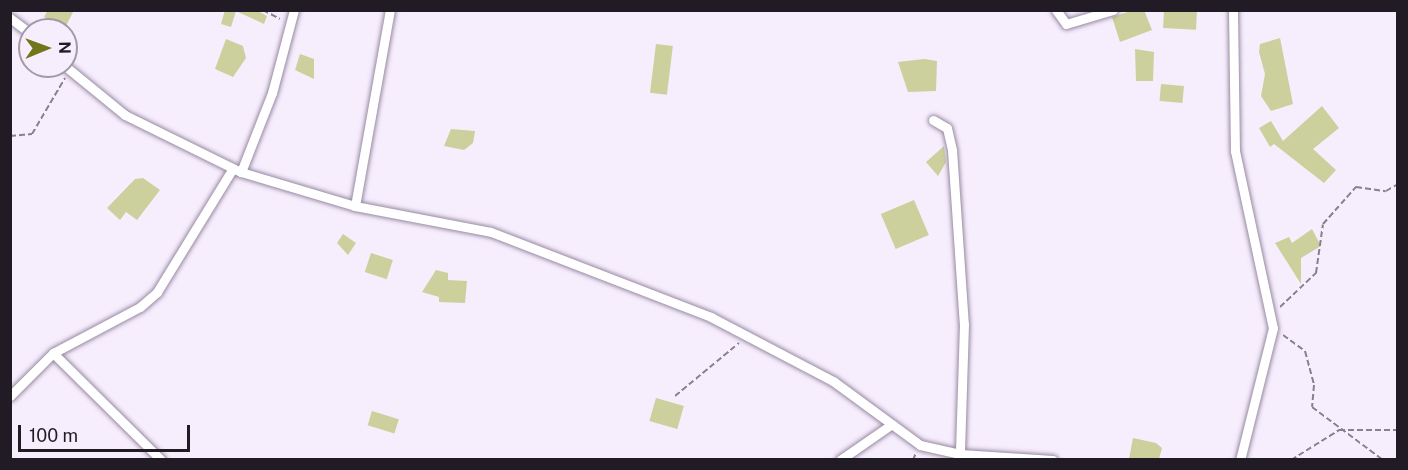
<!DOCTYPE html>
<html>
<head>
<meta charset="utf-8">
<style>
  body { margin:0 }
  #map { position:relative; width:1408px; height:470px; overflow:hidden; background:#f6edfd; font-family:"Public Sans",sans-serif }
  div>[style] { position:absolute }
  .building>* { inset:0; background:#ccd09c; transform-origin:0 0 }
  .path>* { height:2px; margin-top:-1px; transform-origin:0; background:repeating-linear-gradient(90deg,#88818d 0 6px,transparent 0 9px) }
  .roads { filter:drop-shadow(0 0 2px #978aa1) drop-shadow(0 0 2px #978aa1) }
  .street>* { height:9px; margin:-4.5px; padding:0 4.5px; transform-origin:4.5px; border-radius:4.5px; background:#fff }
  span { translate:-50% -50%; white-space:nowrap; text-align:center; line-height:1.15; -webkit-text-stroke:4.5px #f6edfd; paint-order:stroke }
  .frame { position:absolute; inset:0; border:12px solid #201b24; pointer-events:none }
  .north { position:absolute; left:18px; top:18px; width:60px; height:60px; box-sizing:border-box; background:#f6edfd; border:2px solid #a099a6; border-radius:50%; rotate:89deg; font-size:16px; font-weight:700; line-height:24px; text-align:center; color:#201b24 }
  .north::after { content:''; display:block; margin:auto; width:21px; height:27px; background:#71751c; clip-path:polygon(50% 0,100% 100%,50% 72%,0 100%) }
  .scale { position:absolute; left:18px; top:425px; width:172px; height:27px; box-sizing:border-box; border:3px solid #201b24; border-top:0; padding-left:8px; font-size:18px; line-height:21px; white-space:nowrap; color:#201b24; -webkit-text-stroke:4px #f6edfd; paint-order:stroke }
</style>
</head>
<body>
<div id="map">
  <div class="building">
    <div style="clip-path:polygon(48px 10px,74px 10px,65px 28px,44px 17px)"></div>
    <div style="clip-path:polygon(225px 10px,256px 10px,267px 16px,264px 24px,236px 11px,231px 27px,221px 24px)"></div>
    <div style="clip-path:polygon(1134px 10px,1144px 10px,1152px 30px,1120px 42px,1112px 17px)"></div>
    <div style="left:1164px;top:10px;width:33px;height:18px;rotate:3deg"></div>
    <div style="clip-path:polygon(1280px 38px,1293px 104px,1271px 111px,1261px 96px,1265px 74px,1259px 52px,1260px 44px)"></div>
    <div style="clip-path:polygon(226px 39px,243px 46px,246px 58px,233px 77px,215px 69px)"></div>
    <div style="left:656px;top:44px;width:17px;height:49px;rotate:7deg"></div>
    <div style="clip-path:polygon(1135px 49px,1154px 52px,1153px 81px,1136px 81px)"></div>
    <div style="clip-path:polygon(300px 54px,314px 59px,314px 79px,295px 70px)"></div>
    <div style="clip-path:polygon(924px 59px,937px 61px,936px 91px,908px 92px,898px 62px)"></div>
    <div style="left:1161px;top:84px;width:23px;height:17px;rotate:5deg"></div>
    <div style="clip-path:polygon(1322px 106px,1339px 128px,1313px 149px,1336px 170px,1324px 183px,1274px 144px,1270px 147px,1259px 128px,1271px 121px,1283px 141px)"></div>
    <div style="clip-path:polygon(451px 129px,475px 131px,473px 143px,464px 150px,444px 146px)"></div>
    <div style="clip-path:polygon(944px 146px,946px 162px,938px 176px,926px 162px)"></div>
    <div style="clip-path:polygon(143px 178px,160px 190px,137px 220px,126px 212px,120px 220px,107px 208px,135px 179px)"></div>
    <div style="left:914px;top:200px;width:38px;height:36px;rotate:67deg"></div>
    <div style="clip-path:polygon(1312px 229px,1321px 246px,1301px 258px,1301px 284px,1275px 243px,1289px 237px,1292px 243px)"></div>
    <div style="clip-path:polygon(343px 234px,356px 243px,348px 255px,337px 243px)"></div>
    <div style="left:371px;top:253px;width:23px;height:20px;rotate:18deg"></div>
    <div style="clip-path:polygon(436px 270px,448px 273px,448px 280px,467px 281px,465px 303px,439px 302px,439px 297px,422px 292px)"></div>
    <div style="left:656px;top:398px;width:29px;height:24px;rotate:16deg"></div>
    <div style="left:372px;top:411px;width:28px;height:15px;rotate:17deg"></div>
    <div style="clip-path:polygon(1133px 438px,1156px 443px,1162px 448px,1159px 459px,1129px 459px)"></div>
  </div>
  <div class="path">
    <div style="left:263px;top:10px;width:19px;rotate:28deg"></div>
    <div style="left:10px;top:136px;width:22px;rotate:-5deg"></div>
    <div style="left:32px;top:134px;width:65px;rotate:-59.5deg"></div>
    <div style="left:1280px;top:307px;width:50px;rotate:-43.4deg"></div>
    <div style="left:1316px;top:273px;width:49px;rotate:-81.9deg"></div>
    <div style="left:1323px;top:224px;width:50px;rotate:-48.3deg"></div>
    <div style="left:1356px;top:187px;width:30px;rotate:8deg"></div>
    <div style="left:1386px;top:191px;width:14px;rotate:-30deg"></div>
    <div style="left:1283px;top:335px;width:27px;rotate:36deg"></div>
    <div style="left:1305px;top:351px;width:35px;rotate:75deg"></div>
    <div style="left:1314px;top:385px;width:22px;rotate:95deg"></div>
    <div style="left:1312px;top:407px;width:89px;rotate:36.7deg"></div>
    <div style="left:675px;top:396px;width:83px;rotate:-39.6deg"></div>
    <div style="left:913px;top:460px;width:8px;rotate:-67deg"></div>
    <div style="left:1291px;top:460px;width:57px;rotate:-32deg"></div>
    <div style="left:1339px;top:430px;width:59px"></div>
  </div>
  <div class="roads">
    <div class="street">
      <div style="left:1056px;top:10px;width:17px;rotate:54deg"></div>
      <div style="left:1066px;top:24px;width:49px;rotate:-16.6deg"></div>
      <div style="left:1233px;top:10px;width:141px;rotate:89.2deg"></div>
      <div style="left:1235px;top:151px;width:181px;rotate:77.9deg"></div>
      <div style="left:1273px;top:328px;width:136px;rotate:104deg"></div>
      <div style="left:10px;top:18px;width:25px;rotate:37deg"></div>
      <div style="left:65px;top:66px;width:77px;rotate:39.2deg"></div>
      <div style="left:125px;top:115px;width:129px;rotate:26.2deg"></div>
      <div style="left:241px;top:172px;width:119px;rotate:16.6deg"></div>
      <div style="left:355px;top:206px;width:138px;rotate:10.8deg"></div>
      <div style="left:491px;top:232px;width:236px;rotate:21.1deg"></div>
      <div style="left:711px;top:317px;width:138px;rotate:27.7deg"></div>
      <div style="left:833px;top:381px;width:108px;rotate:36.3deg"></div>
      <div style="left:920px;top:445px;width:41px;rotate:12.7deg"></div>
      <div style="left:960px;top:454px;width:93px;rotate:3.7deg"></div>
      <div style="left:933px;top:120px;width:16px;rotate:30deg"></div>
      <div style="left:947px;top:128px;width:23px;rotate:77deg"></div>
      <div style="left:952px;top:150px;width:174px;rotate:86.1deg"></div>
      <div style="left:964px;top:324px;width:130px;rotate:91.8deg"></div>
      <div style="left:241px;top:172px;width:85px;rotate:-68.6deg"></div>
      <div style="left:272px;top:93px;width:86px;rotate:-75.2deg"></div>
      <div style="left:355px;top:206px;width:199px;rotate:-79.9deg"></div>
      <div style="left:53px;top:353px;width:152px;rotate:44.7deg"></div>
      <div style="left:10px;top:396px;width:61px;rotate:-45deg"></div>
      <div style="left:53px;top:353px;width:98px;rotate:-27.9deg"></div>
      <div style="left:140px;top:307px;width:23px;rotate:-41deg"></div>
      <div style="left:157px;top:292px;width:145px;rotate:-58.5deg"></div>
      <div style="left:840px;top:460px;width:63px;rotate:-34.7deg"></div>
    </div>
  </div>
  <div class="frame"></div>
  <div class="north">N</div>
  <div class="scale">100 m</div>
</div>
</body>
</html>
